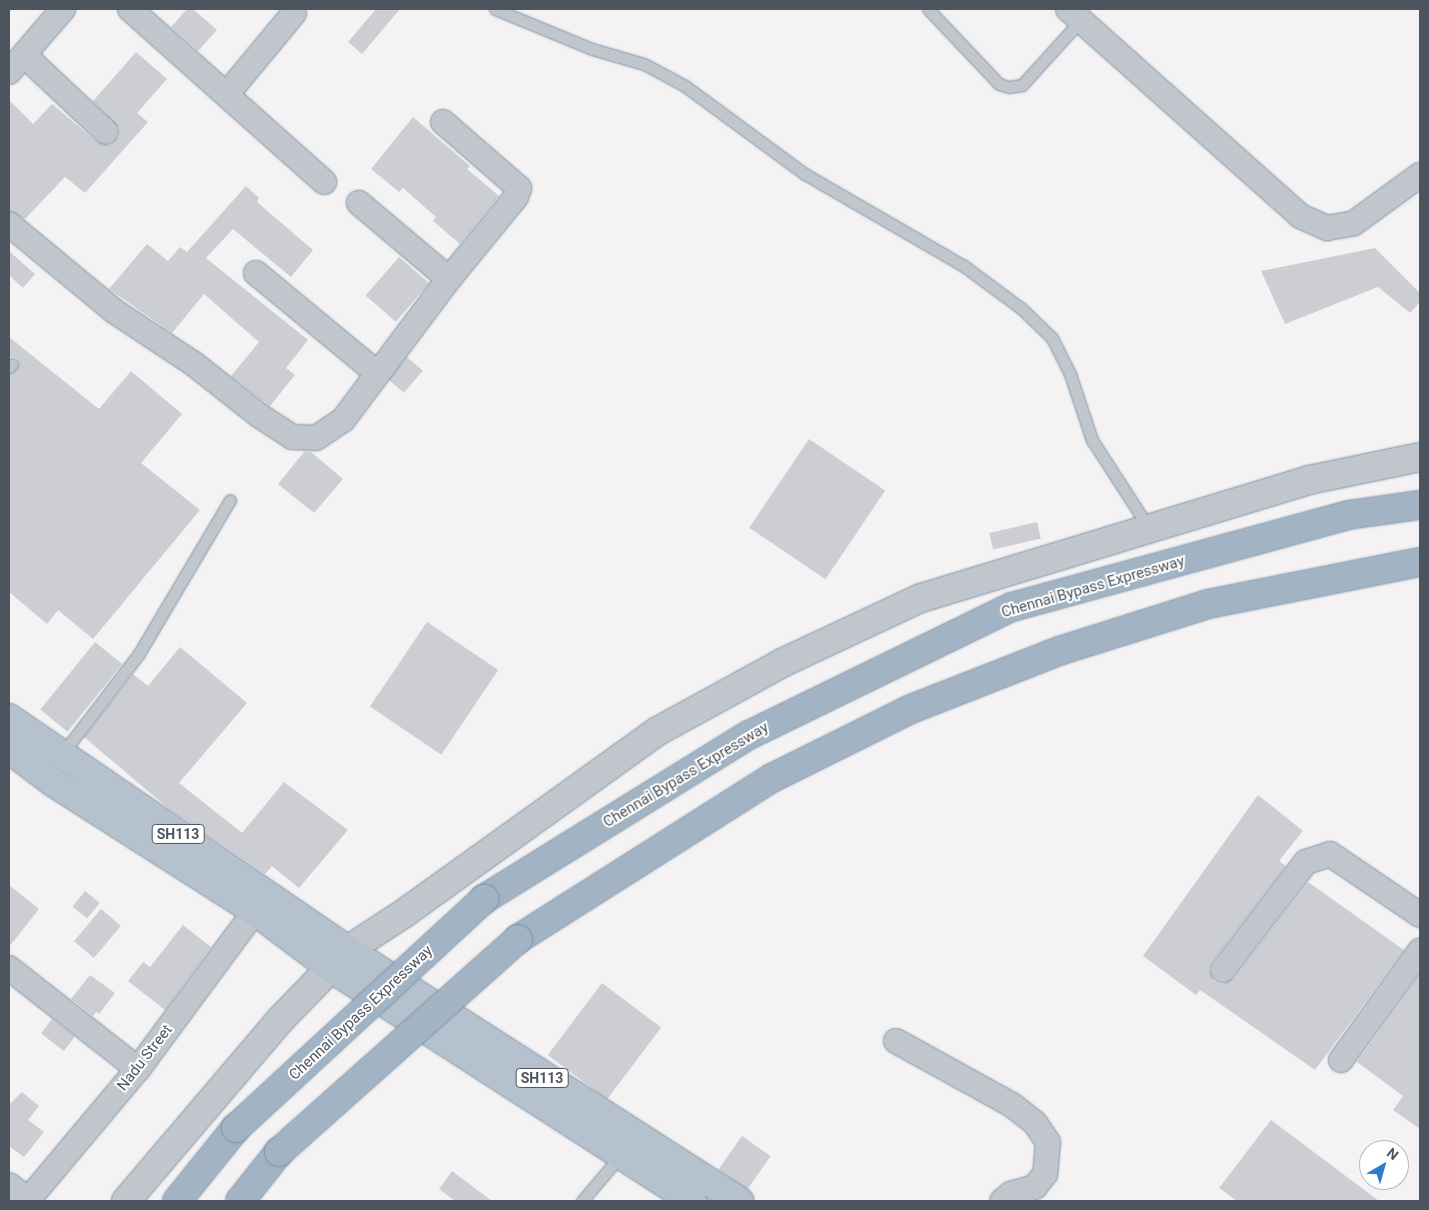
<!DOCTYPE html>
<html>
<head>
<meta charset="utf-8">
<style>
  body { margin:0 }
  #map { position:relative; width:1429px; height:1210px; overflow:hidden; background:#f4f2f2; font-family:Roboto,sans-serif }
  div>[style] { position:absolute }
  .building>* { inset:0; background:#cdced3; transform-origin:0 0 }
  .roads { filter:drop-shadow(0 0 1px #7b90a6) drop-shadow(0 0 1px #7b90a6) }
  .service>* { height:11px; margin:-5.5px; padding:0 5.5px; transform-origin:5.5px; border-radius:5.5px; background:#c0c6cc }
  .minor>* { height:24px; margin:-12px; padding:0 12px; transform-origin:12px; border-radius:12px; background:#c0c6cc }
  .tertiary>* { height:28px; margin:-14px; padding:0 14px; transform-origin:14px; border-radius:14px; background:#c0c6cc }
  .primary>* { height:28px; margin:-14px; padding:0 14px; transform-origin:14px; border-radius:14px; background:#b5c2cd }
  .trunk>* { height:28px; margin:-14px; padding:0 14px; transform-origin:14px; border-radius:14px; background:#a2b4c4 }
  .bridges { filter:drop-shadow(0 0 1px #7b90a6) drop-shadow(0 0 1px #7b90a6) }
  .trunk-bridge>* { height:28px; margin:-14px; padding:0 14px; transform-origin:14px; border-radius:14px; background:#a2b4c4 }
  span { translate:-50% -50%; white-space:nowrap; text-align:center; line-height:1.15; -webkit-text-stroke:4px #fff; paint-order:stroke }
  .shield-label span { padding:1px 4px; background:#fff; border:1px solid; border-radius:4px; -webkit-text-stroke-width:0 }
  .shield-label { font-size:14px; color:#4c555d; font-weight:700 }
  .street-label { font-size:15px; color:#4c555d }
  .frame { position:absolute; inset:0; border:10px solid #4c555d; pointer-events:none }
  .north { position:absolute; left:1359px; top:1140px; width:50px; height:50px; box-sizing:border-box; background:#fff; border:1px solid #b7bbbe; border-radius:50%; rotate:38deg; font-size:14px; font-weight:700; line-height:20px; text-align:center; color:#4c555d }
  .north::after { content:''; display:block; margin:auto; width:18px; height:22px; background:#3179cf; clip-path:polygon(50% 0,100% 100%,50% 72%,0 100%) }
</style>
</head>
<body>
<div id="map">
  <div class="building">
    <div style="clip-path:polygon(187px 9px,193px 9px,217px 30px,198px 51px,171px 27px)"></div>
    <div style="clip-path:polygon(376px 9px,400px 9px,362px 54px,348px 42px)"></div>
    <div style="clip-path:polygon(136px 52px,167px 79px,137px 113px,148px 122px,85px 193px,65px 177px,25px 219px,9px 211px,9px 100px,33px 124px,52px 104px,97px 142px,110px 145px,119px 136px,119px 128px,93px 101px)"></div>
    <div style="clip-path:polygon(413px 117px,470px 166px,467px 169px,499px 196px,460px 244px,433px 221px,436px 217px,403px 188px,399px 192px,371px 169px)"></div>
    <div style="clip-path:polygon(246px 186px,259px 198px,257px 202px,313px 250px,291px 277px,233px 229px,206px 258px,308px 340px,286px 368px,295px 375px,270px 406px,231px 376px,259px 342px,204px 294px,172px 333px,109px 289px,147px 244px,168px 261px,180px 247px,187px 252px)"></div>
    <div style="clip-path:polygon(1375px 248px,1420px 293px,1420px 302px,1410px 313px,1378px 287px,1285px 324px,1261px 271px)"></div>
    <div style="clip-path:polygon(9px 251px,35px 274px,23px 288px,9px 275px)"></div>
    <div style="left:399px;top:257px;width:40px;height:51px;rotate:41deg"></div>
    <div style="clip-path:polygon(9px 337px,99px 409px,131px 371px,182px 414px,141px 463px,200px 510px,93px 639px,58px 610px,47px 624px,9px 592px,9px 374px,19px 365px,17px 358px,9px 357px)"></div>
    <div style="left:407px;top:357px;width:21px;height:29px;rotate:41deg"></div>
    <div style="left:809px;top:439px;width:92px;height:107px;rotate:34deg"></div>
    <div style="clip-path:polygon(305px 451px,311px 452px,343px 479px,314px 513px,278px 484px)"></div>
    <div style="left:1037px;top:522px;width:17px;height:49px;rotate:77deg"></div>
    <div style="left:427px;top:622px;width:86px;height:102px;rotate:34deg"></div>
    <div style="left:95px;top:642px;width:35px;height:87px;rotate:39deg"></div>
    <div style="clip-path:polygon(180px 647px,247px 703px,179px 783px,242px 833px,284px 782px,348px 830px,299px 888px,272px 866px,265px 874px,168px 808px,84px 737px,133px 674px,148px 686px)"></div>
    <div style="clip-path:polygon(1258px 795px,1303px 831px,1279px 861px,1286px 866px,1212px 962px,1209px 969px,1214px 981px,1222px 984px,1234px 978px,1308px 882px,1404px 950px,1315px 1070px,1200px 990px,1196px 995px,1143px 956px)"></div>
    <div style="clip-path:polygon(9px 885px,39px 909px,9px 947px)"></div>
    <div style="left:85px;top:891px;width:19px;height:20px;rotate:39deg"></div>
    <div style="left:101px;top:909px;width:26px;height:42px;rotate:40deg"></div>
    <div style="clip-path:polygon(183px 925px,211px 947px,165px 1010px,128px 981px,143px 962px,150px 967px)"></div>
    <div style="clip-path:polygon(1420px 974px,1420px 1129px,1393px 1110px,1403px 1096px,1357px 1062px)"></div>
    <div style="clip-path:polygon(90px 975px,115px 993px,99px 1014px,96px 1012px,93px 1016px,71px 999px)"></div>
    <div style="left:602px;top:983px;width:74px;height:90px;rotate:37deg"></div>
    <div style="left:52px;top:1019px;width:29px;height:18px;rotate:38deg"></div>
    <div style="clip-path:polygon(22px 1092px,39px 1106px,28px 1120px,44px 1132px,24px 1157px,9px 1146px,9px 1105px)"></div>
    <div style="clip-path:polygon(1271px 1120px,1379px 1201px,1237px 1201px,1219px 1188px)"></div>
    <div style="left:742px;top:1136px;width:35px;height:41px;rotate:35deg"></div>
    <div style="clip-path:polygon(452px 1171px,492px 1201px,455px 1201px,439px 1189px)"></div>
  </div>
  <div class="roads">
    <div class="service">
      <div style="left:495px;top:9px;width:105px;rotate:22.4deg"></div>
      <div style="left:592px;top:49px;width:54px;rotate:16.1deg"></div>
      <div style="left:644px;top:64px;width:47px;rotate:28.2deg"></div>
      <div style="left:685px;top:86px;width:149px;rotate:36.3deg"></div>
      <div style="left:805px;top:174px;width:184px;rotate:30.1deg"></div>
      <div style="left:964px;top:266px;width:72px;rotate:36.6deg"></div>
      <div style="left:1022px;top:309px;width:42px;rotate:44deg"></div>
      <div style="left:1052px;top:338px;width:40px;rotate:63.4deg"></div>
      <div style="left:1070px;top:374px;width:70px;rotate:71.6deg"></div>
      <div style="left:1092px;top:440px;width:105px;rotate:57.1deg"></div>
      <div style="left:928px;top:9px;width:103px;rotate:46.6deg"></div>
      <div style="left:999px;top:84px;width:10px;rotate:17deg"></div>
      <div style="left:1009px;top:87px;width:13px;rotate:-9deg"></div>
      <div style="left:1022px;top:85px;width:86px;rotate:-47.8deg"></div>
      <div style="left:9px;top:367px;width:4px;rotate:-45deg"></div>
      <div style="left:62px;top:754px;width:125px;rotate:-52.5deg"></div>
      <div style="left:138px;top:655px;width:180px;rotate:-59.3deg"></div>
      <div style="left:582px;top:1201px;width:59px;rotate:-49.8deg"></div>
    </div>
    <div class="minor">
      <div style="left:130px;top:9px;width:260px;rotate:41.7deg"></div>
      <div style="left:1068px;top:9px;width:311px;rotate:41.7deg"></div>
      <div style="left:1300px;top:216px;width:30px;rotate:24deg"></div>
      <div style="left:1327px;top:228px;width:27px;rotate:-10deg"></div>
      <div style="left:1354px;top:223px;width:82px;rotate:-36deg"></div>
      <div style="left:24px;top:55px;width:112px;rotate:43.2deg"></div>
      <div style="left:9px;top:72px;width:83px;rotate:-49.4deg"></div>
      <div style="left:227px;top:94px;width:105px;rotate:-50.4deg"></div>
      <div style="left:443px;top:122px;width:101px;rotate:41deg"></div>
      <div style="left:519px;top:188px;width:9px;rotate:108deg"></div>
      <div style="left:516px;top:197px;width:106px;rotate:129.3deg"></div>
      <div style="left:9px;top:224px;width:136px;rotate:39.6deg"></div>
      <div style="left:114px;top:311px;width:96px;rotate:33.5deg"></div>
      <div style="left:194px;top:364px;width:84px;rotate:38.2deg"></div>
      <div style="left:260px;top:416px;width:38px;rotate:33deg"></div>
      <div style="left:292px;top:437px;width:24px;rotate:2deg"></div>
      <div style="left:316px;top:438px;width:32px;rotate:-34deg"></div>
      <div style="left:343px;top:420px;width:176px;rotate:-53.1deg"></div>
      <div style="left:449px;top:279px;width:118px;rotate:-139.8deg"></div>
      <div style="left:256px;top:273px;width:158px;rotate:39.6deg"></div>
      <div style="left:9px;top:968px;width:164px;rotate:38.1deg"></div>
      <div style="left:1223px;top:970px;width:136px;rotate:-52.5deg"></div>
      <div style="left:1306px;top:862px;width:25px;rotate:-18deg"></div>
      <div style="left:1330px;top:854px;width:109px;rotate:34.1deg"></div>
      <div style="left:896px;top:1041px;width:132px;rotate:28.9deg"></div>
      <div style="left:1012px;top:1105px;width:29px;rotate:38deg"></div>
      <div style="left:1035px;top:1123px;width:23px;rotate:56deg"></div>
      <div style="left:1048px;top:1142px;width:32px;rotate:95deg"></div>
      <div style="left:1045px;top:1174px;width:16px;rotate:128deg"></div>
      <div style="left:1035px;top:1187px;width:25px;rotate:164deg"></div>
      <div style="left:1011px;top:1194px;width:11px;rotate:142deg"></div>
      <div style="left:1341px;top:1060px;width:135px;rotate:-54.1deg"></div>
      <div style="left:9px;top:1185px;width:24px;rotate:38deg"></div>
      <div style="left:28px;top:1200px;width:171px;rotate:-50deg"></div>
      <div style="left:138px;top:1069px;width:197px;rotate:-53.5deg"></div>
    </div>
    <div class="tertiary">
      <div style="left:126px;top:1201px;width:240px;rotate:-49.6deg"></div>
      <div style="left:282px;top:1018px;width:95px;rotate:-45.9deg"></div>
      <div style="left:348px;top:950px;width:69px;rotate:-33.2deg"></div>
      <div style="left:406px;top:912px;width:310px;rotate:-35.7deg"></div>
      <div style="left:658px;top:731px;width:141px;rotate:-28.7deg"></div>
      <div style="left:782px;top:663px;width:153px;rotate:-25.1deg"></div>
      <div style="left:921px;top:598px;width:406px;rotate:-16.9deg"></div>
      <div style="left:1309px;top:480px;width:113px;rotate:-11.7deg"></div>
    </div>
    <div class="primary">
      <div style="left:9px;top:718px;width:411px;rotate:34.4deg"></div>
      <div style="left:348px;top:950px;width:465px;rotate:32.7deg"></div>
      <div style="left:9px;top:749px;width:56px;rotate:37.1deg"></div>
      <div style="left:54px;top:783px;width:238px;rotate:32.5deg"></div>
      <div style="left:255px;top:911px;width:95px;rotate:36.9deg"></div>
      <div style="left:331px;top:968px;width:430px;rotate:32.8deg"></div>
    </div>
    <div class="trunk">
      <div style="left:484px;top:899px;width:312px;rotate:-31.8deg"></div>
      <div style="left:749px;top:735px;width:292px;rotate:-26deg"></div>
      <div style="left:1012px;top:607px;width:348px;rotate:-15.3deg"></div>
      <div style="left:1348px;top:515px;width:73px;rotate:-7.9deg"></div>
      <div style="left:518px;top:939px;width:301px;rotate:-32.4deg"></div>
      <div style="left:772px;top:778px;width:155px;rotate:-26.4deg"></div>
      <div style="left:911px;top:709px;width:159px;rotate:-21.4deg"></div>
      <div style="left:1059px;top:651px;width:156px;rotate:-17.5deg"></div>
      <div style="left:1208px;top:604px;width:216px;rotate:-11.2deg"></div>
      <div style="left:177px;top:1201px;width:94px;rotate:-51.1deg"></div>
      <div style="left:240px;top:1201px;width:63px;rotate:-51.5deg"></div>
    </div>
  </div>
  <div class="bridges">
    <div class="trunk-bridge">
      <div style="left:236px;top:1128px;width:338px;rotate:-42.7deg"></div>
      <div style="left:279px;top:1152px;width:320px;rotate:-41.7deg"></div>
    </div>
  </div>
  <div class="shield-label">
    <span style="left:178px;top:834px">SH113</span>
    <span style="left:542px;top:1078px">SH113</span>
  </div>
  <div class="street-label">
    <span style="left:1093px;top:587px;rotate:-16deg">Chennai Bypass Expressway</span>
    <span style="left:686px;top:775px;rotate:-31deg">Chennai Bypass Expressway</span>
    <span style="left:361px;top:1013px;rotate:-43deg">Chennai Bypass Expressway</span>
    <span style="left:145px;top:1058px;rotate:-52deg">Nadu Street</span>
  </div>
  <div class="frame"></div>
  <div class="north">N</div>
</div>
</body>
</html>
